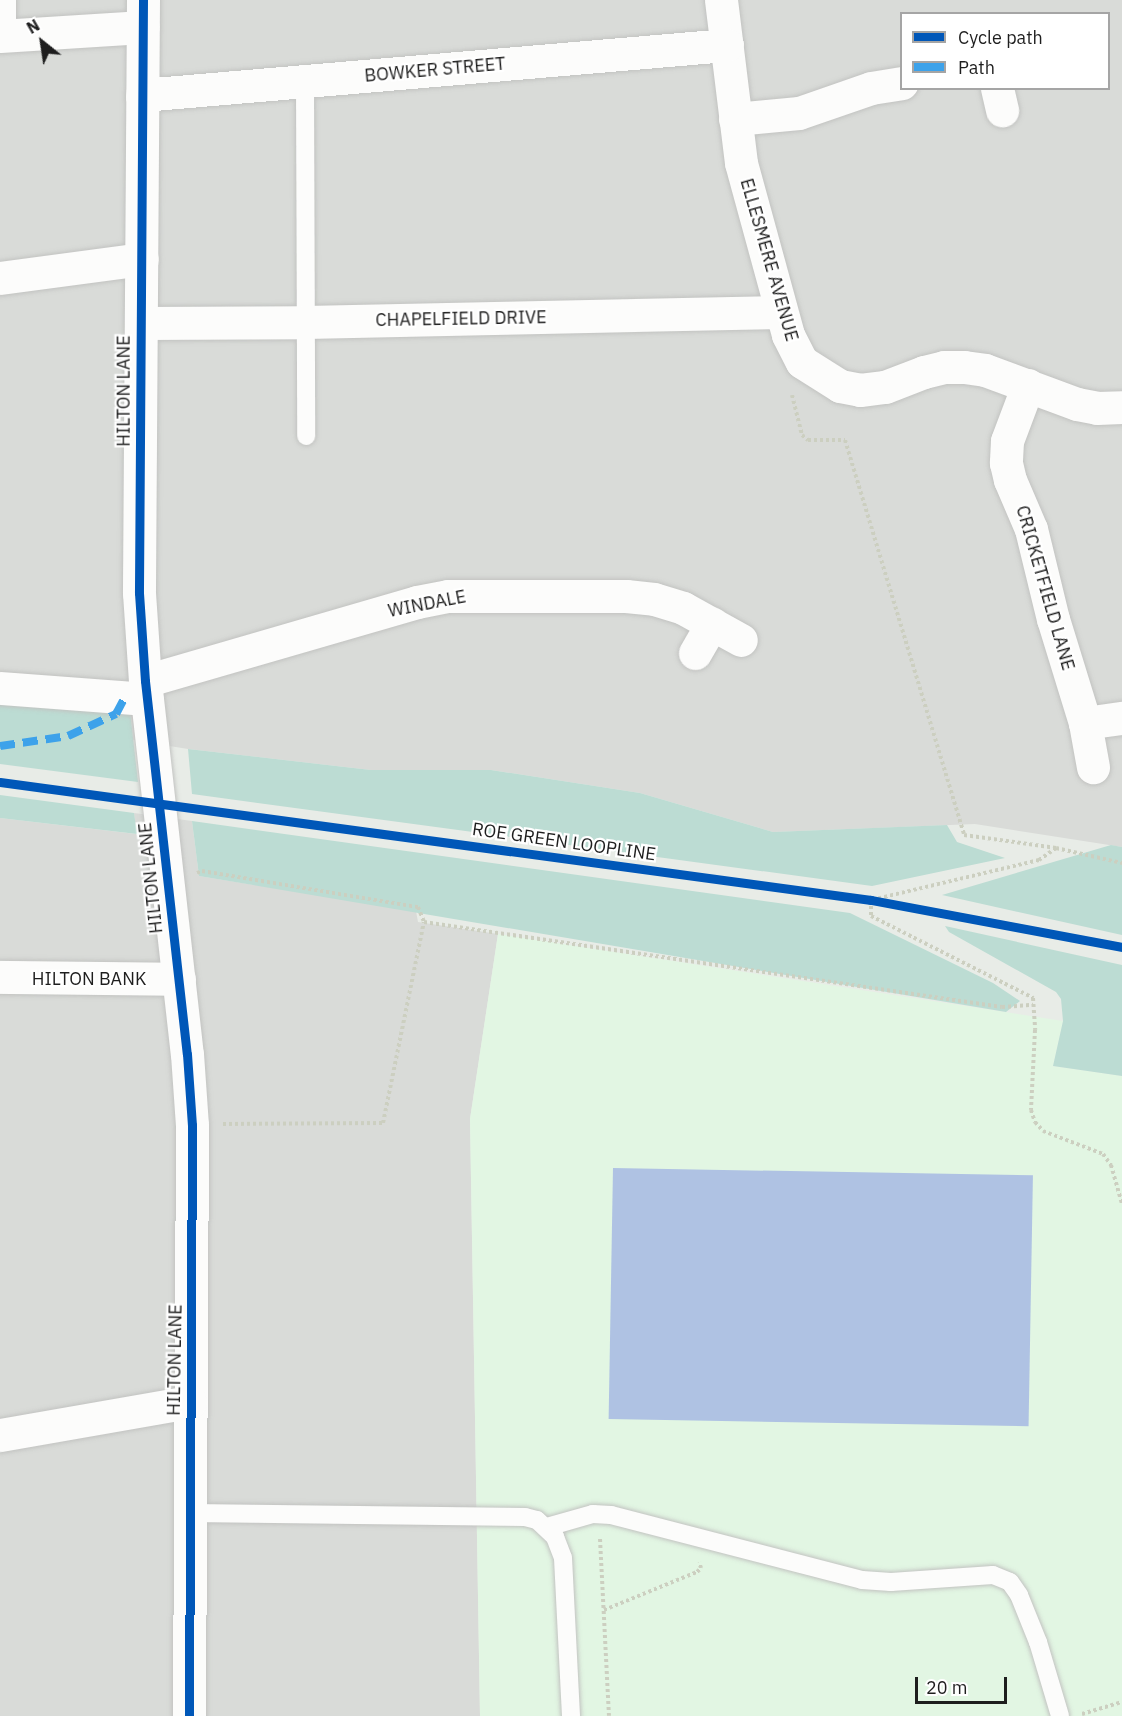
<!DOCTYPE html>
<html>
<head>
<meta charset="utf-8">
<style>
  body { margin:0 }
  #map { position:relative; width:1122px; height:1716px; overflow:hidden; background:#e8ece7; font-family:"IBM Plex Sans",sans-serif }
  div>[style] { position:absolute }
  .residential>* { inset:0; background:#d9dbd8 }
  .education>* { inset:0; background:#e2f6e3 }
  .forest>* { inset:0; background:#bcdcd3 }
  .pitch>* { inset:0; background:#afc2e3; transform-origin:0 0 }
  .path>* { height:4px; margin-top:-2px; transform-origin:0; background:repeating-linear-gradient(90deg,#cccfc0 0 3px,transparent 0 6px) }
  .roads { filter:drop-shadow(0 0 2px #c2c3c1) drop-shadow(0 0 2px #c2c3c1) }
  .service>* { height:18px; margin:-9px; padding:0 9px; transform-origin:9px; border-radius:9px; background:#fcfcfb }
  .minor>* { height:33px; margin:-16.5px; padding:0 16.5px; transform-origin:16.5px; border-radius:16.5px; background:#fcfcfb }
  .tertiary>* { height:33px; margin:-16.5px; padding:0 16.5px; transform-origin:16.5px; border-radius:16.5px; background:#fcfcfb }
  .quiet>* { height:8px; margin-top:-4px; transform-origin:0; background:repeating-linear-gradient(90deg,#3da2ea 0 15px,transparent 0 23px) }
  .cycleway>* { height:9px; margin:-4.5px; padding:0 4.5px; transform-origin:4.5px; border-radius:4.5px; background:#0057b8 }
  span { translate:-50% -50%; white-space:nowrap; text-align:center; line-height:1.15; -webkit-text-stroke:4.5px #fff; paint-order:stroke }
  .street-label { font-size:18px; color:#1e1e1e }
  .legend { position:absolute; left:900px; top:12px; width:210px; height:78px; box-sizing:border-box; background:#fff; border:2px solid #a5a5a5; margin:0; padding:8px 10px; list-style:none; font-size:18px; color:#1e1e1e }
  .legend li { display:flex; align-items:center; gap:12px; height:30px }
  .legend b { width:30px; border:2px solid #a5a5a5 }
  .north { position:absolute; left:12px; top:12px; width:60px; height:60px; -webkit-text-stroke:4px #fff; paint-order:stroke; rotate:330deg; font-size:16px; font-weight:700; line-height:24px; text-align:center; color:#1e1e1e }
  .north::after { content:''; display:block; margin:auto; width:21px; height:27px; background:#1e1e1e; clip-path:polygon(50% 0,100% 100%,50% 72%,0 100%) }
  .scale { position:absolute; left:915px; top:1677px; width:92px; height:27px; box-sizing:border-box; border:3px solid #1e1e1e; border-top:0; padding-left:8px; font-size:18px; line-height:21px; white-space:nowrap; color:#1e1e1e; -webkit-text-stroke:4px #fff; paint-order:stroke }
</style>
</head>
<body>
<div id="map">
  <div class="residential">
    <div style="clip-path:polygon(evenodd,0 0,1122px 0,1122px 847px,975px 824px,773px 832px,640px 793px,491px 770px,371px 770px,188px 749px,133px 740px,130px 711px,0 697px,0 0,902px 14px,1108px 14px,1108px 88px,902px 88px,902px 14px)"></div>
    <div style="clip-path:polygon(134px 813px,192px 821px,199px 876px,416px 911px,418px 922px,498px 934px,470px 1119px,480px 1716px,0 1716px,0 818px,136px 834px)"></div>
  </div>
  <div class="education">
    <div style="clip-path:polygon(498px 934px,1063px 1021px,1053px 1066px,1122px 1076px,1122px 1716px,480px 1716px,470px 1119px)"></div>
  </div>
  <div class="forest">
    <div style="clip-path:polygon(0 697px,130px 711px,138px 782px,0 764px)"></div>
    <div style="clip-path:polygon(188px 749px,371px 770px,491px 770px,640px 793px,773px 832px,947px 825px,957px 842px,1005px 858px,872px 886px,192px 794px)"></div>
    <div style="clip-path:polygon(0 795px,134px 813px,137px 834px,0 818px)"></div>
    <div style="clip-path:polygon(192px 821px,850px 913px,993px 983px,1020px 1001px,1006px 1012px,199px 876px)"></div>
    <div style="clip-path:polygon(1111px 845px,1122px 847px,1122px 935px,942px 895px)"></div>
    <div style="clip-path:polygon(945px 926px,1122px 965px,1122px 1076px,1053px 1066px,1063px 1021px,1061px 999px,1056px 992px,949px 932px)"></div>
  </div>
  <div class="pitch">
    <div style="left:613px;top:1168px;width:420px;height:251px;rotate:1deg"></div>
  </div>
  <div class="path">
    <div style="left:792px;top:395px;width:41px;rotate:76deg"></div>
    <div style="left:802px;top:435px;width:8px;rotate:40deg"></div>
    <div style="left:808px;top:440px;width:37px"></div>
    <div style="left:845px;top:440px;width:413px;rotate:73.2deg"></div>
    <div style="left:964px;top:835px;width:93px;rotate:8deg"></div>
    <div style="left:1056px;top:848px;width:21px;rotate:145deg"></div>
    <div style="left:1039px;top:860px;width:173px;rotate:166.6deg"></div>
    <div style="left:871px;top:900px;width:16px;rotate:90deg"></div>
    <div style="left:871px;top:916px;width:182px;rotate:26.8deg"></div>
    <div style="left:1033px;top:998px;width:32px;rotate:86deg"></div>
    <div style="left:1035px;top:1030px;width:80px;rotate:92.9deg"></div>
    <div style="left:1031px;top:1110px;width:13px;rotate:72deg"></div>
    <div style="left:1035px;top:1122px;width:12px;rotate:48deg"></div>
    <div style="left:1043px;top:1131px;width:64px;rotate:21deg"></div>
    <div style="left:1103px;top:1154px;width:14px;rotate:54deg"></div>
    <div style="left:1111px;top:1165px;width:41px;rotate:74.2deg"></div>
    <div style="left:1056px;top:848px;width:68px;rotate:12.8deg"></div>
    <div style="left:197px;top:873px;width:5px;rotate:-22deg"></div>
    <div style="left:202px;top:871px;width:219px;rotate:9.5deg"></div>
    <div style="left:418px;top:907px;width:16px;rotate:68deg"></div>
    <div style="left:223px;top:1124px;width:160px;rotate:-0.4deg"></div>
    <div style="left:383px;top:1123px;width:205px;rotate:-78.5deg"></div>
    <div style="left:424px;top:922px;width:584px;rotate:8.37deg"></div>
    <div style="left:1002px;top:1007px;width:31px;rotate:-4deg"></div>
    <div style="left:600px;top:1539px;width:177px;rotate:87.1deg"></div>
    <div style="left:604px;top:1610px;width:100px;rotate:-22.2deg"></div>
    <div style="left:697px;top:1572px;width:6px;rotate:-45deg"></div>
    <div style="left:701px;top:1568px;width:6px;rotate:-108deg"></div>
    <div style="left:1082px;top:1714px;width:42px;rotate:-16.7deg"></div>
  </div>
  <div class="roads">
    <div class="service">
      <div style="left:7px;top:0;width:35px;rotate:90deg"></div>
      <div style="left:305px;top:81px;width:355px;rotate:89.8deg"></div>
      <div style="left:190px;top:1513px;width:335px;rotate:0.7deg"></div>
      <div style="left:525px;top:1517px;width:12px;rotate:14deg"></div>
      <div style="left:537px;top:1520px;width:25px;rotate:43deg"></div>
      <div style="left:555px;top:1537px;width:22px;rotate:69deg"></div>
      <div style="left:563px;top:1558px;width:158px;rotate:87.1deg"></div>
      <div style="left:547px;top:1527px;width:48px;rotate:-15.8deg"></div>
      <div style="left:593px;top:1514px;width:18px;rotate:3deg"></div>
      <div style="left:611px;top:1515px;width:259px;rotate:14.5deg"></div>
      <div style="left:862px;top:1580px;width:29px;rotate:4deg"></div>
      <div style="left:891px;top:1582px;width:102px;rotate:-3.9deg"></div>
      <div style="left:993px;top:1575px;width:18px;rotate:22deg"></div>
      <div style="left:1010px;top:1582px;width:16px;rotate:55deg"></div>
      <div style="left:1019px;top:1595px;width:51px;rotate:68deg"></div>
      <div style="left:1038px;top:1642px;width:77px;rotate:73.4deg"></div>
    </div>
    <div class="minor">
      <div style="left:721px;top:0;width:164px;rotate:83deg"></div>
      <div style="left:741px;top:163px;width:178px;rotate:74.7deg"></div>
      <div style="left:788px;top:335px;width:30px;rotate:63deg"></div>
      <div style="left:802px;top:362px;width:45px;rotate:32.3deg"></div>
      <div style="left:840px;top:386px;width:20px;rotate:11deg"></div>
      <div style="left:860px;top:390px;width:25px;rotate:-7deg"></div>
      <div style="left:885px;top:387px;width:42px;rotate:-21deg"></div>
      <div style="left:924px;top:372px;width:21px;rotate:-14deg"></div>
      <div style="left:944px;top:367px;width:20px"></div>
      <div style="left:964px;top:367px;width:21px;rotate:8deg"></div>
      <div style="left:985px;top:370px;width:98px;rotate:20.3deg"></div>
      <div style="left:1077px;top:404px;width:20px;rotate:11deg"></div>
      <div style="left:1097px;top:408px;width:25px;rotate:-2deg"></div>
      <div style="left:0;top:36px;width:143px;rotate:-3.6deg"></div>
      <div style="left:997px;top:88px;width:23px;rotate:77deg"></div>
      <div style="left:142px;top:95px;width:587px;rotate:-4.89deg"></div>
      <div style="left:735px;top:119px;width:64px;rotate:-5.4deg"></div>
      <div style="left:799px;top:113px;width:76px;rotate:-19.1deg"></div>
      <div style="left:871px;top:88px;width:31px;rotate:-9deg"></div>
      <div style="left:0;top:278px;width:143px;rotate:-7.6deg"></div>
      <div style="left:141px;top:323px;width:164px;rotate:-0.3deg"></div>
      <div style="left:305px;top:322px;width:476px;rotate:-1.2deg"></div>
      <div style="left:1028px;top:385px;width:60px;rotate:110.6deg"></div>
      <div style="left:1007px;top:441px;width:22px;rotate:93deg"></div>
      <div style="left:1006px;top:463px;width:17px;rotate:77deg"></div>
      <div style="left:1010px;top:480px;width:53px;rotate:66.8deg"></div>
      <div style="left:1031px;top:529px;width:93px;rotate:76.3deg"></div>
      <div style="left:1053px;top:619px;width:109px;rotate:72.9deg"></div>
      <div style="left:1085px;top:723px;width:45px;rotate:79.7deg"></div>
      <div style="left:695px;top:653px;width:34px;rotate:-60deg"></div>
      <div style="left:145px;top:681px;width:283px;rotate:-16.2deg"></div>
      <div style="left:417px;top:602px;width:32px;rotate:-11deg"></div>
      <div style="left:448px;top:596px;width:178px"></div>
      <div style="left:626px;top:596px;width:28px;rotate:6deg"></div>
      <div style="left:654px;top:599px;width:30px;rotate:17deg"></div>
      <div style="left:683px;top:608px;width:66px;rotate:28.9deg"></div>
      <div style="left:0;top:688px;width:147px;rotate:4.3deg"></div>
      <div style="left:1085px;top:723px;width:37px;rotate:-8deg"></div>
      <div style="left:0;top:977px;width:179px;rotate:0.6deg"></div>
    </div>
    <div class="tertiary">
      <div style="left:143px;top:0;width:593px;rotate:90.39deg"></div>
      <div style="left:139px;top:593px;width:88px;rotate:86.1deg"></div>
      <div style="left:145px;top:681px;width:375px;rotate:83.6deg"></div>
      <div style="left:187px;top:1054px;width:71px;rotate:86deg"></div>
      <div style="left:192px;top:1125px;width:591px;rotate:90.29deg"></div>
      <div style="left:0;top:1435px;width:193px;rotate:-9.9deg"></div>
    </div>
  </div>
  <div class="quiet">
    <div style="left:0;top:746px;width:69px;rotate:-8.4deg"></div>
    <div style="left:68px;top:736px;width:53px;rotate:-24.6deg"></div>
    <div style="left:116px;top:714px;width:19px;rotate:-62deg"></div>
  </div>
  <div class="cycleway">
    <div style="left:143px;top:0;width:593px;rotate:90.39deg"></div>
    <div style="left:139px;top:593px;width:88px;rotate:86.1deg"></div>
    <div style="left:145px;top:681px;width:375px;rotate:83.6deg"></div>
    <div style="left:187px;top:1054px;width:71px;rotate:86deg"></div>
    <div style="left:192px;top:1125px;width:591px;rotate:90.29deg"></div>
    <div style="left:0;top:782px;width:879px;rotate:7.72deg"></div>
    <div style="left:871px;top:900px;width:255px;rotate:10.6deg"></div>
  </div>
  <div class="street-label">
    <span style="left:435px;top:70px;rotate:-5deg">BOWKER STREET</span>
    <span style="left:769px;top:260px;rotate:74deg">ELLESMERE AVENUE</span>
    <span style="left:461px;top:319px;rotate:-1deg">CHAPELFIELD DRIVE</span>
    <span style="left:124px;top:391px;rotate:-90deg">HILTON LANE</span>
    <span style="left:1045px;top:588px;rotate:74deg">CRICKETFIELD LANE</span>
    <span style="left:427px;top:604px;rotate:-11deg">WINDALE</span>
    <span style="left:564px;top:842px;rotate:8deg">ROE GREEN LOOPLINE</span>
    <span style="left:151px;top:878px;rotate:-96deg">HILTON LANE</span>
    <span style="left:89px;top:979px">HILTON BANK</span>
    <span style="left:175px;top:1360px;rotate:-89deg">HILTON LANE</span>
  </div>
  <ul class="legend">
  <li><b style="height:8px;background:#0057b8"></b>Cycle path</li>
  <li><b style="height:8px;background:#3da2ea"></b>Path</li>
  </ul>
  <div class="north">N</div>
  <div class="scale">20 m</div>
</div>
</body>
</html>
